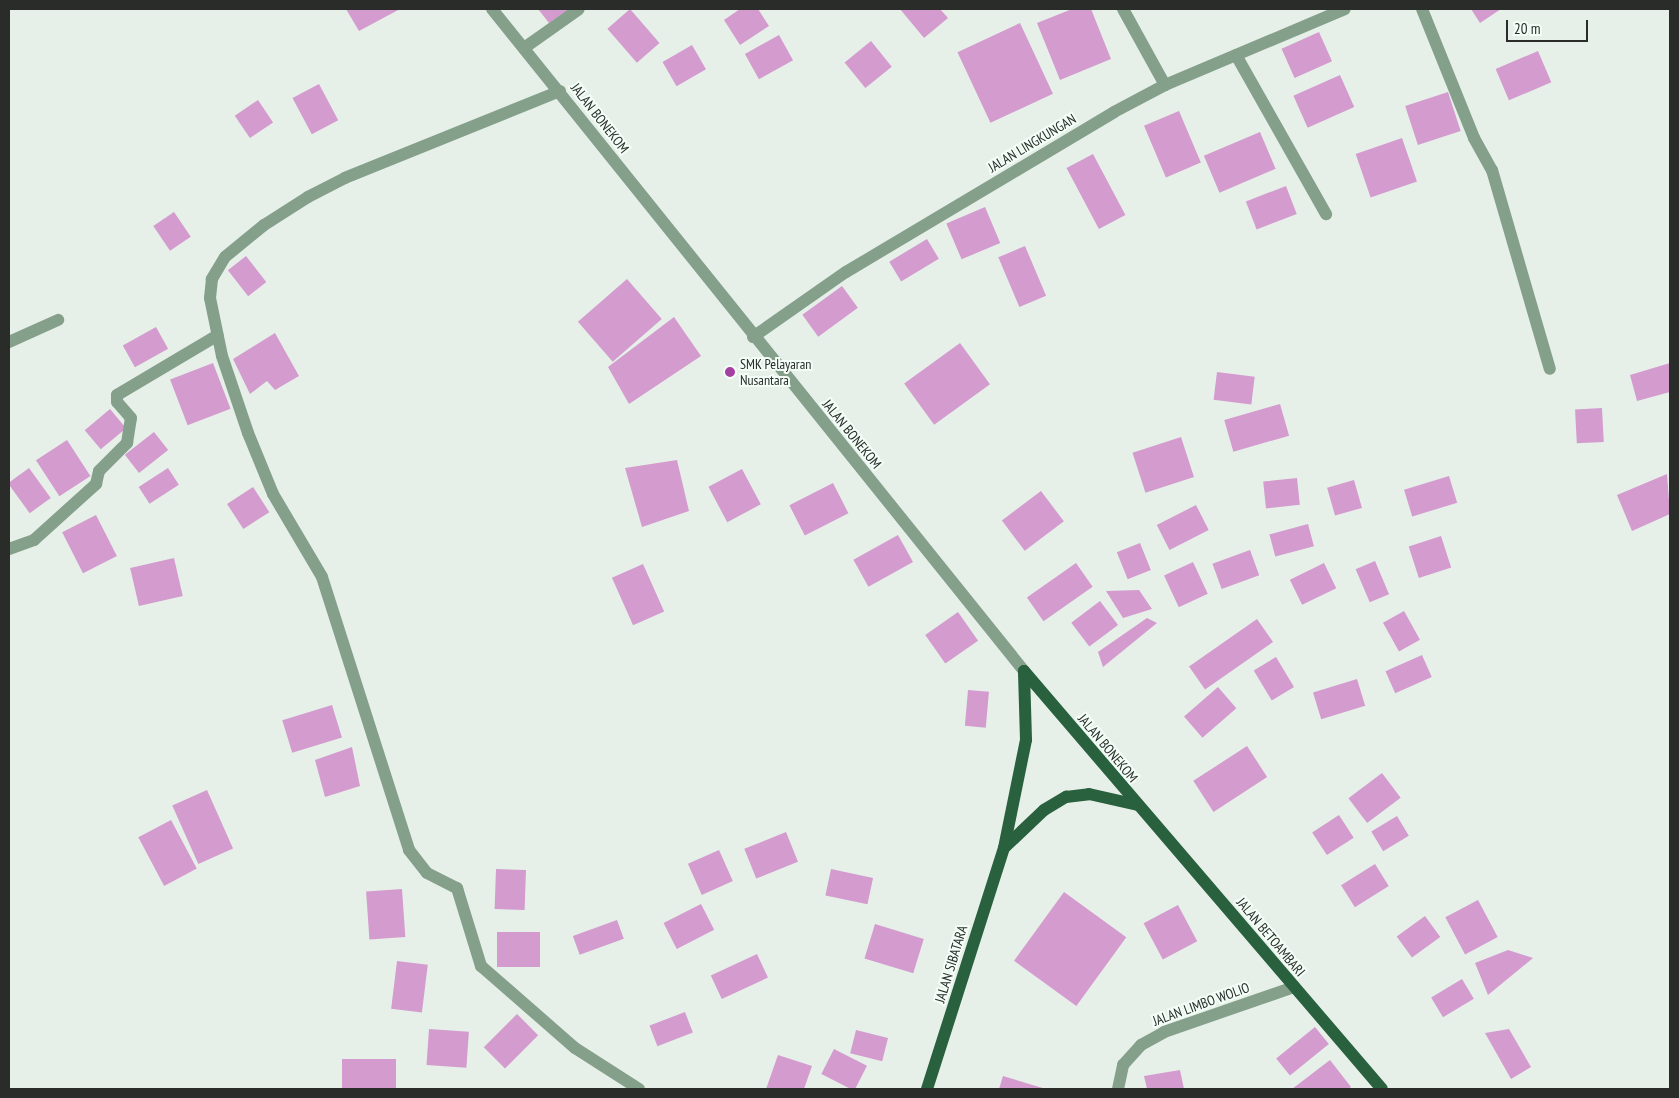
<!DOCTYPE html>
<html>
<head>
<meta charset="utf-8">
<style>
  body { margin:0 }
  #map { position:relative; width:1679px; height:1098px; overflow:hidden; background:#e6f0e9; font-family:"PT Sans Narrow",sans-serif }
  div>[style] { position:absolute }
  .building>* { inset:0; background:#d49bcf; transform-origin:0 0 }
  .minor>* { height:12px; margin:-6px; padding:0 6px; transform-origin:6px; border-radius:6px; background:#84a08b }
  .major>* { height:12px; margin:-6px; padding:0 6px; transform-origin:6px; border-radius:6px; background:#29603d }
  .dots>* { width:14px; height:14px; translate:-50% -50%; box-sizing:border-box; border:2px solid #f3fef6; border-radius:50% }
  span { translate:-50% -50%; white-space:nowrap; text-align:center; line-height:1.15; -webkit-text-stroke:4px #f3fef6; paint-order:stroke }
  .street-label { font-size:14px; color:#292c29 }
  .poi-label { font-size:14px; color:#292c29 }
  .left { translate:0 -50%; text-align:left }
  .frame { position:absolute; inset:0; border:10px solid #292c29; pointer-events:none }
  .scale { position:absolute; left:1506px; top:20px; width:82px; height:22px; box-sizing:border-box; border:2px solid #292c29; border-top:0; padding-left:6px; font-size:15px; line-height:18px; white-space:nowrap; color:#292c29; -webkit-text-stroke:4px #f3fef6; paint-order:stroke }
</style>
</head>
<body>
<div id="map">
  <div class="building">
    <div style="clip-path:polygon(346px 9px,400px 9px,359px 31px)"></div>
    <div style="clip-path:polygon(538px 9px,570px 9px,549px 23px)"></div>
    <div style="left:630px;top:9px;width:45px;height:30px;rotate:49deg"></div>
    <div style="clip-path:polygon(740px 9px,758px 9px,769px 26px,740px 45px,724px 20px)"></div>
    <div style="clip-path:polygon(900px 9px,940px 9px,948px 18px,924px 38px)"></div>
    <div style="clip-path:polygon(1072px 9px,1091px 9px,1111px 59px,1060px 80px,1037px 23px)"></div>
    <div style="clip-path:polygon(1471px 9px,1501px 9px,1480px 23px)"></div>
    <div style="left:1020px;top:23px;width:78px;height:69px;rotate:65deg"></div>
    <div style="left:1319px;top:32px;width:32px;height:41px;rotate:66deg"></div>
    <div style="left:779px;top:35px;width:29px;height:39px;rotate:61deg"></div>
    <div style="left:871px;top:41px;width:33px;height:34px;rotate:51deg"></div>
    <div style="left:692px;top:45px;width:28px;height:34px;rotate:60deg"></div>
    <div style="left:1538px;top:51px;width:34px;height:46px;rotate:67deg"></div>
    <div style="left:1340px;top:75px;width:35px;height:51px;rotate:66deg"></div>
    <div style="left:319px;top:84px;width:41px;height:30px;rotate:62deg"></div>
    <div style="left:1448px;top:92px;width:41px;height:45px;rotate:72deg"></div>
    <div style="left:258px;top:100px;width:27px;height:28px;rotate:56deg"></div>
    <div style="left:1179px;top:111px;width:56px;height:38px;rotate:67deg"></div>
    <div style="left:1260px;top:132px;width:40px;height:61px;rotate:67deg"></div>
    <div style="left:1402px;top:138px;width:46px;height:49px;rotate:71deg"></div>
    <div style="left:1093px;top:154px;width:69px;height:30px;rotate:62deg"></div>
    <div style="left:1286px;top:186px;width:30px;height:43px;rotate:69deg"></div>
    <div style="left:985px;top:207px;width:39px;height:42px;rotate:67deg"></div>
    <div style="left:174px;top:212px;width:30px;height:25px;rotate:56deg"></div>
    <div style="left:927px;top:239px;width:23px;height:44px;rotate:59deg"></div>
    <div style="left:1025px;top:246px;width:54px;height:29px;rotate:67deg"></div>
    <div style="left:246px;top:256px;width:33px;height:23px;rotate:52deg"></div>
    <div style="left:627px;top:279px;width:53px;height:65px;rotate:49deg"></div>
    <div style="left:842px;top:286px;width:27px;height:49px;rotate:54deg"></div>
    <div style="clip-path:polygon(674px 317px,701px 356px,629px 404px,608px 367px)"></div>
    <div style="left:156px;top:327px;width:25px;height:38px;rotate:61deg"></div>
    <div style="clip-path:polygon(275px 333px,299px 376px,275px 390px,267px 381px,250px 394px,233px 359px)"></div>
    <div style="left:960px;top:343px;width:51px;height:69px;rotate:54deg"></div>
    <div style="left:213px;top:363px;width:49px;height:46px;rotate:69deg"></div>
    <div style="clip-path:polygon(1670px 363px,1670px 392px,1637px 401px,1630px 375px)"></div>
    <div style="left:1217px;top:372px;width:38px;height:28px;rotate:7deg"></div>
    <div style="left:1280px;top:404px;width:33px;height:58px;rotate:74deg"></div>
    <div style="left:1602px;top:408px;width:34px;height:27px;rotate:87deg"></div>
    <div style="left:110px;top:409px;width:25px;height:33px;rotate:50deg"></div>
    <div style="left:154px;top:432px;width:23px;height:37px;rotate:52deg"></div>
    <div style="left:1181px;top:437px;width:42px;height:51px;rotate:72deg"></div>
    <div style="left:67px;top:440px;width:43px;height:37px;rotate:57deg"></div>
    <div style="clip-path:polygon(677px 460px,689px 511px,642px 527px,625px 468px)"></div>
    <div style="left:29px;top:468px;width:37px;height:26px;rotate:54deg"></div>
    <div style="left:168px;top:468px;width:20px;height:35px;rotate:57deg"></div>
    <div style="left:742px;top:469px;width:40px;height:38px;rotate:62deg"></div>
    <div style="clip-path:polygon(1667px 474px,1670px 514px,1632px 531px,1617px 495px)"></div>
    <div style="left:1449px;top:476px;width:28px;height:47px;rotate:73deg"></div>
    <div style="left:1297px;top:478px;width:27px;height:34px;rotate:84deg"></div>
    <div style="left:1354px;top:480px;width:29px;height:28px;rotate:74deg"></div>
    <div style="left:833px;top:483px;width:34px;height:49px;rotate:63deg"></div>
    <div style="left:253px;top:487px;width:30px;height:31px;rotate:57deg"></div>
    <div style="left:1041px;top:491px;width:38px;height:49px;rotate:53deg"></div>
    <div style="left:1196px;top:505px;width:28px;height:44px;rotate:63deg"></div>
    <div style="left:96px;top:515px;width:46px;height:38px;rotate:63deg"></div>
    <div style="left:1308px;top:524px;width:23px;height:40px;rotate:75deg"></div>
    <div style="left:898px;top:535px;width:31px;height:51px;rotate:61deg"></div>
    <div style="left:1441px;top:536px;width:33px;height:34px;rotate:72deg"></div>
    <div style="left:1140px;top:543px;width:29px;height:25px;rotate:68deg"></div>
    <div style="left:1250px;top:550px;width:27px;height:40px;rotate:70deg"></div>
    <div style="left:174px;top:558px;width:39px;height:45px;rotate:77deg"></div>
    <div style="left:1375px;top:561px;width:36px;height:21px;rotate:67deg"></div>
    <div style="left:1193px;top:562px;width:35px;height:32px;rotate:65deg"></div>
    <div style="left:1076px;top:563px;width:29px;height:60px;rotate:55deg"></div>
    <div style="left:1324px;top:563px;width:28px;height:38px;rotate:64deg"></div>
    <div style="left:643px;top:564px;width:52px;height:34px;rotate:66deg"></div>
    <div style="clip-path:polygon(1139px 590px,1152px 609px,1123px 618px,1106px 591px)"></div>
    <div style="left:1100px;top:601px;width:30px;height:36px;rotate:53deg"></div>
    <div style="left:1404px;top:611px;width:33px;height:24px;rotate:61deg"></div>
    <div style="left:958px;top:612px;width:35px;height:40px;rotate:55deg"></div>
    <div style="clip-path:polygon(1147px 618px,1157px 623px,1103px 667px,1098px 652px)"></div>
    <div style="left:1257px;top:619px;width:28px;height:83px;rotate:55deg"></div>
    <div style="left:1422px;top:655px;width:24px;height:40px;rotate:66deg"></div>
    <div style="left:1276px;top:657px;width:35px;height:26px;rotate:59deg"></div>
    <div style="left:1357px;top:679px;width:28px;height:46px;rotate:73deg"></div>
    <div style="left:1218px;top:687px;width:28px;height:45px;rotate:49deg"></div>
    <div style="left:968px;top:690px;width:21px;height:36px;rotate:5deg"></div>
    <div style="left:332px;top:705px;width:34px;height:52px;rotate:73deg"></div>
    <div style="left:1247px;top:746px;width:37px;height:64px;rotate:57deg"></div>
    <div style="clip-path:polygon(352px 747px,360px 786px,325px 797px,315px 760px)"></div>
    <div style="left:1382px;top:773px;width:31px;height:42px;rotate:53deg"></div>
    <div style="left:207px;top:790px;width:64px;height:38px;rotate:66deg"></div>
    <div style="left:1339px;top:815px;width:27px;height:32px;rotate:57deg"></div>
    <div style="left:1397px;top:816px;width:23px;height:30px;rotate:59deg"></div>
    <div style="left:171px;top:820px;width:55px;height:37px;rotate:62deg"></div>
    <div style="left:786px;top:832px;width:32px;height:45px;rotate:68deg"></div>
    <div style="left:719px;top:850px;width:34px;height:34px;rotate:66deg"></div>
    <div style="left:1375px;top:864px;width:26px;height:40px;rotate:58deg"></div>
    <div style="left:496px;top:869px;width:30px;height:40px;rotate:2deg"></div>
    <div style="left:831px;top:869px;width:43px;height:27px;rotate:12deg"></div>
    <div style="left:402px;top:889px;width:48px;height:36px;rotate:86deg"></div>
    <div style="left:1064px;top:892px;width:77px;height:85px;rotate:36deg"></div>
    <div style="left:1478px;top:900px;width:42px;height:37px;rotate:62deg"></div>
    <div style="left:701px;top:904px;width:29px;height:42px;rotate:63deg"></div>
    <div style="left:1178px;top:905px;width:41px;height:39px;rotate:62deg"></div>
    <div style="left:1425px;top:916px;width:26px;height:35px;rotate:54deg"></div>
    <div style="left:617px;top:920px;width:20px;height:47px;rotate:70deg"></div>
    <div style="left:875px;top:924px;width:51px;height:36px;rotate:17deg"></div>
    <div style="left:497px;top:932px;width:43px;height:35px"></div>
    <div style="clip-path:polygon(1508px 950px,1533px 958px,1488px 995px,1475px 963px)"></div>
    <div style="left:757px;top:954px;width:26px;height:51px;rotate:65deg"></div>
    <div style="left:397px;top:961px;width:31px;height:48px;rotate:7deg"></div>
    <div style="left:1462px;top:979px;width:23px;height:36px;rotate:59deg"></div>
    <div style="left:685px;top:1012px;width:22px;height:38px;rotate:69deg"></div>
    <div style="left:517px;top:1014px;width:30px;height:47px;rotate:45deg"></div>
    <div style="left:1315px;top:1027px;width:22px;height:50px;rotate:51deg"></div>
    <div style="left:429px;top:1029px;width:40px;height:36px;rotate:4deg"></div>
    <div style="clip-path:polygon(1509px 1029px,1531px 1067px,1511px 1079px,1485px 1033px)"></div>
    <div style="left:856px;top:1030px;width:33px;height:24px;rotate:14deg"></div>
    <div style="left:834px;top:1049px;width:37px;height:28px;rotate:27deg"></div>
    <div style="clip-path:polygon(778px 1055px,812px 1066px,804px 1089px,766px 1089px)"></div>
    <div style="left:342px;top:1059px;width:54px;height:30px"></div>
    <div style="clip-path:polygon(1330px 1060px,1351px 1087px,1348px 1089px,1292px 1089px)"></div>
    <div style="clip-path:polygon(1180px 1070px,1184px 1089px,1147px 1089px,1144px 1076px)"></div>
    <div style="clip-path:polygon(1003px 1076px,1046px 1089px,999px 1089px)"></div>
  </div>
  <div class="minor">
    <div style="left:492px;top:9px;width:849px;rotate:51.21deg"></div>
    <div style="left:1123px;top:9px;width:87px;rotate:61.1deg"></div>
    <div style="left:1422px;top:9px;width:139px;rotate:68deg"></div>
    <div style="left:1474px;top:138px;width:37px;rotate:61deg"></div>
    <div style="left:1492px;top:170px;width:207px;rotate:73.8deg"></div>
    <div style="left:524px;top:48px;width:67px;rotate:-35.3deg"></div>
    <div style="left:1236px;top:55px;width:183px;rotate:60.5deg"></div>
    <div style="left:560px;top:91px;width:232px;rotate:158deg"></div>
    <div style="left:345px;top:178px;width:42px;rotate:152.8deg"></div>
    <div style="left:308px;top:197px;width:52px;rotate:147.5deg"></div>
    <div style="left:264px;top:225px;width:50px;rotate:140.6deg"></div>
    <div style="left:225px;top:257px;width:26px;rotate:121deg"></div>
    <div style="left:212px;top:279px;width:19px;rotate:96deg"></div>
    <div style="left:210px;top:298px;width:59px;rotate:78.3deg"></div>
    <div style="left:222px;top:356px;width:81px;rotate:71.3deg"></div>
    <div style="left:248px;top:433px;width:66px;rotate:67.7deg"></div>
    <div style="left:273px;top:494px;width:96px;rotate:59.4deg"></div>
    <div style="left:322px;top:577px;width:287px;rotate:72.3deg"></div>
    <div style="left:409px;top:850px;width:29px;rotate:52deg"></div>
    <div style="left:427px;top:873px;width:34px;rotate:27deg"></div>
    <div style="left:457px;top:888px;width:82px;rotate:72.9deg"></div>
    <div style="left:481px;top:966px;width:125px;rotate:41.1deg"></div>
    <div style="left:575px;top:1048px;width:76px;rotate:32.6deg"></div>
    <div style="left:753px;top:337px;width:113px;rotate:-35deg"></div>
    <div style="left:846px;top:272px;width:312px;rotate:-30.8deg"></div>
    <div style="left:1114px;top:112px;width:58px;rotate:-27.9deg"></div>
    <div style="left:1165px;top:85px;width:195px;rotate:-22.9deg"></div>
    <div style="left:9px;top:342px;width:54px;rotate:-24.2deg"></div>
    <div style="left:9px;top:549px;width:27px;rotate:-20deg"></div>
    <div style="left:34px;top:540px;width:84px;rotate:-42.1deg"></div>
    <div style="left:96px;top:484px;width:13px;rotate:-77deg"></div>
    <div style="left:99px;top:471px;width:40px;rotate:-45deg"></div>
    <div style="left:127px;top:443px;width:25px;rotate:-81deg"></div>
    <div style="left:131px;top:418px;width:21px;rotate:-131deg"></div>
    <div style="left:117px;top:402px;width:7px;rotate:-90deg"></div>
    <div style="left:117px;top:395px;width:117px;rotate:-30.7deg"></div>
    <div style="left:1118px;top:1089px;width:25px;rotate:-78deg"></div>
    <div style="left:1123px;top:1065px;width:27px;rotate:-48deg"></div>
    <div style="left:1141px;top:1045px;width:26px;rotate:-29deg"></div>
    <div style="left:1164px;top:1032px;width:138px;rotate:-19.1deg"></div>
  </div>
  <div class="major">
    <div style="left:1024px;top:671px;width:550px;rotate:49.42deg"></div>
    <div style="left:1004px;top:848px;width:55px;rotate:-43.5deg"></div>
    <div style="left:1044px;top:810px;width:26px;rotate:-31deg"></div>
    <div style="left:1066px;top:797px;width:23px;rotate:-7deg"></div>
    <div style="left:1089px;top:794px;width:50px;rotate:12.7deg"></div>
    <div style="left:927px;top:1089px;width:253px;rotate:-72.3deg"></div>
    <div style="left:1004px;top:848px;width:110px;rotate:-78.5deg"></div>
    <div style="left:1026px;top:740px;width:69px;rotate:-91.7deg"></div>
  </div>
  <div class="dots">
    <div style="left:730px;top:372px;background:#a63fa2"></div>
  </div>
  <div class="street-label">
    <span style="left:600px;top:118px;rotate:52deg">JALAN BONEKOM</span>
    <span style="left:1032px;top:143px;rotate:-31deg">JALAN LINGKUNGAN</span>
    <span style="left:852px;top:434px;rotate:51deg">JALAN BONEKOM</span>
    <span style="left:1108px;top:748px;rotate:50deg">JALAN BONEKOM</span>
    <span style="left:1271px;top:937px;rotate:50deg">JALAN BETOAMBARI</span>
    <span style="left:951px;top:964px;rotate:-73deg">JALAN SIBATARA</span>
    <span style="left:1201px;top:1004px;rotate:-20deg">JALAN LIMBO WOLIO</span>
  </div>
  <div class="poi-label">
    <span class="left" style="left:740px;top:372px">SMK Pelayaran<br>Nusantara</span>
  </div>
  <div class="frame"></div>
  <div class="scale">20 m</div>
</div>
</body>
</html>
